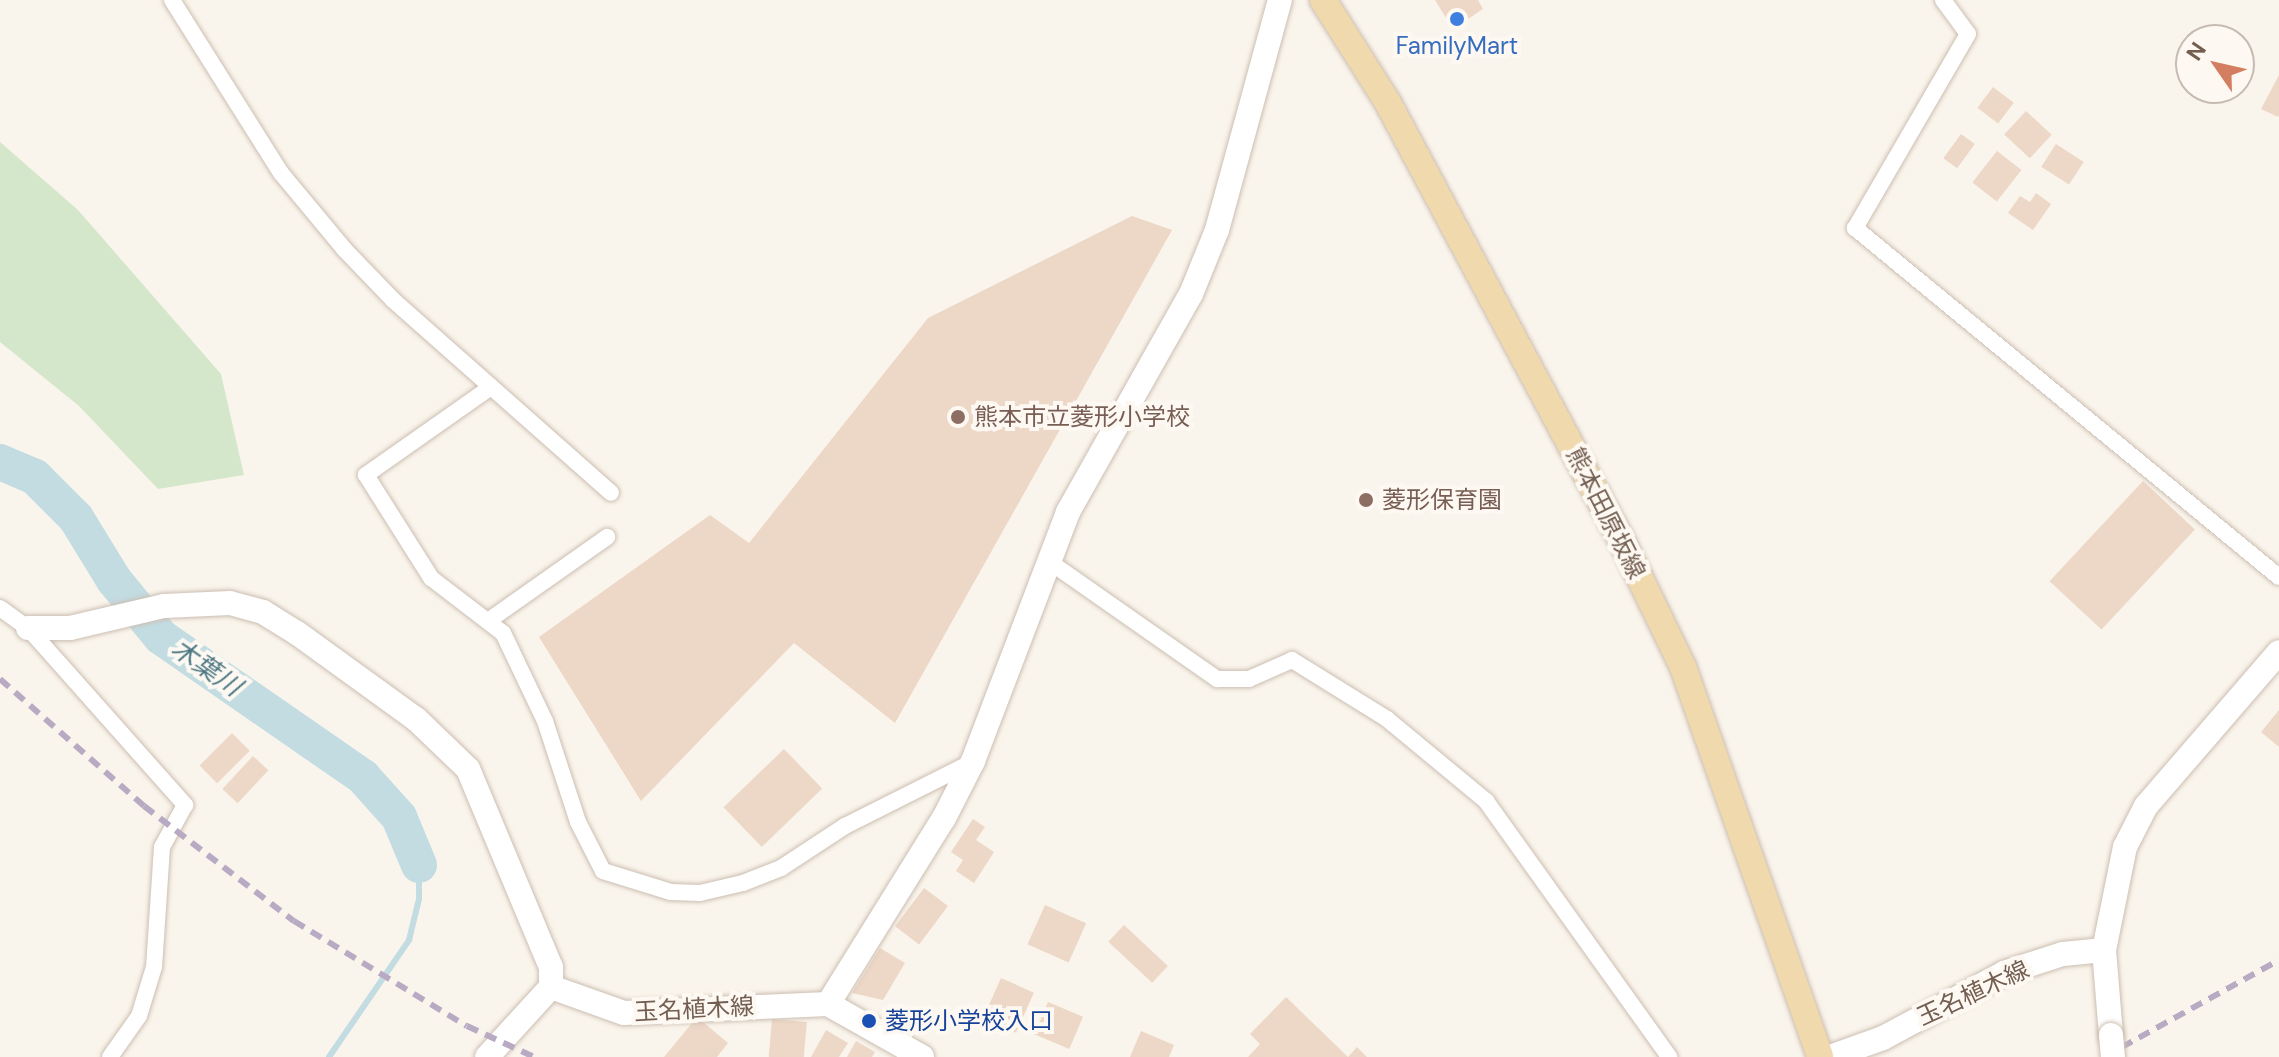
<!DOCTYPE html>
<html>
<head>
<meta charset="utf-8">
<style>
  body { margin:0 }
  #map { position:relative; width:2279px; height:1057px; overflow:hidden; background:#faf5ec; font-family:"DM Sans","Noto Sans JP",sans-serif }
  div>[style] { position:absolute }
  .green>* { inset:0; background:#d5e7cb }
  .stream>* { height:6px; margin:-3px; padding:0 3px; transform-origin:3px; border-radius:3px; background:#c2dce2 }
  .river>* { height:36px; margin:-18px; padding:0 18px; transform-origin:18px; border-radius:18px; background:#c2dce2 }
  .building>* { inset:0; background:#edd7c6; transform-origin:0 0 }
  .roads { filter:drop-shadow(0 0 2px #ccbeb2) drop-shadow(0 0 2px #ccbeb2) }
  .street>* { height:16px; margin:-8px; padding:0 8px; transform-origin:8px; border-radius:8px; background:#fff }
  .secondary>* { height:24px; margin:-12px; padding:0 12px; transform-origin:12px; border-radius:12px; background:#fff }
  .primary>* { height:26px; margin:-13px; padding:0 13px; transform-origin:13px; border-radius:13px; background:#f0d9ad }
  .rail>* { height:6px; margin-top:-3px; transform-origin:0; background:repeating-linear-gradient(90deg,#b9aac4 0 12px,transparent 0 20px) }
  .bridges { filter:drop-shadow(0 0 2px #cebfb0) drop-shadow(0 0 2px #cebfb0) }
  .secondary-bridge>* { height:24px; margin:-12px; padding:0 12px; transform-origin:12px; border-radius:12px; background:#fff }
  .dots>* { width:22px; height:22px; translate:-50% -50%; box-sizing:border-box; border:4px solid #fdf9f2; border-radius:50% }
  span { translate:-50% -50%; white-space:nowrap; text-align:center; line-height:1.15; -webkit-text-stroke:8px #fdf9f2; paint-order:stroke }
  .shop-label { font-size:24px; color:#366cbe }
  .education-label { font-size:24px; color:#785e54 }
  .left { translate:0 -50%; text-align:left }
  .street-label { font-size:24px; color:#735e51 }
  .transit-label { font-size:24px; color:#164399 }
  .water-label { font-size:26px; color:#4d7883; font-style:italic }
  .north { position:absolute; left:2175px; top:24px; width:80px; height:80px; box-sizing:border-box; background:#fdf9f2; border:2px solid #c6bbb2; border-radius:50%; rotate:304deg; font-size:22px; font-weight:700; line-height:32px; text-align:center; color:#735e51 }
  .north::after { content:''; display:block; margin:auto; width:28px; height:36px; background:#d47e61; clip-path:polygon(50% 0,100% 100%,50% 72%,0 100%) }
</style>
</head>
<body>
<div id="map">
  <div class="green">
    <div style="clip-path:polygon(0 142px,78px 210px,221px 374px,244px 475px,158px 489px,79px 406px,0 342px)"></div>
  </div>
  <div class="stream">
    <div style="left:329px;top:1057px;width:142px;rotate:-55.6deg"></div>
    <div style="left:409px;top:940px;width:42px;rotate:-76.3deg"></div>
    <div style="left:419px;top:899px;width:34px;rotate:-90deg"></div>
  </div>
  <div class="river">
    <div style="left:0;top:462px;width:38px;rotate:23deg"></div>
    <div style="left:35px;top:477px;width:58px;rotate:45deg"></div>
    <div style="left:76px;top:518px;width:73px;rotate:58.5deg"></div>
    <div style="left:114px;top:580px;width:74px;rotate:50.5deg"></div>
    <div style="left:161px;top:637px;width:246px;rotate:34.7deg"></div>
    <div style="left:363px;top:777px;width:54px;rotate:48deg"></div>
    <div style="left:399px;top:817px;width:52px;rotate:67.4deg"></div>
  </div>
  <div class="building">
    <div style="clip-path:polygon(1435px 0,1478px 0,1483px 9px,1453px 29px)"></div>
    <div style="clip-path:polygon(2279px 75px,2279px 115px,2278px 117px,2261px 109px)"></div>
    <div style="left:1993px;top:87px;width:26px;height:26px;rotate:37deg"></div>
    <div style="left:2026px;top:111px;width:35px;height:32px;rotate:43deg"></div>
    <div style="left:1961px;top:134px;width:17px;height:30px;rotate:36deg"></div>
    <div style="left:2056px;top:144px;width:33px;height:27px;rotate:33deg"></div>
    <div style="left:1997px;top:151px;width:31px;height:40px;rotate:38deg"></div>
    <div style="clip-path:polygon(2036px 193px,2051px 204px,2033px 230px,2008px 213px,2020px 196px,2030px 202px)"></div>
    <div style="clip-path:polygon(1132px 216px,1172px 230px,895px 723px,794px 643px,641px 801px,539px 637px,710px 515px,749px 543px,928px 318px)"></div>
    <div style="left:2143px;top:481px;width:71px;height:137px;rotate:43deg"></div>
    <div style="clip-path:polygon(2279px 710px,2279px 747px,2261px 732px)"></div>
    <div style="left:232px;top:733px;width:25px;height:46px;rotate:45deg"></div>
    <div style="left:784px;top:749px;width:55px;height:84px;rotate:46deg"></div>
    <div style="left:253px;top:756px;width:21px;height:45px;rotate:43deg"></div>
    <div style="clip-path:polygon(973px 819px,985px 827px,976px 840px,994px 852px,974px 883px,956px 871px,963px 860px,951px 852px)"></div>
    <div style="left:924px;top:888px;width:30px;height:48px;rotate:37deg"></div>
    <div style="left:1045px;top:905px;width:45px;height:43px;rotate:24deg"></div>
    <div style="left:1124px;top:925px;width:60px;height:23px;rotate:43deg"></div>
    <div style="clip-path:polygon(880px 948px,905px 963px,883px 1000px,852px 993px)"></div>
    <div style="left:1001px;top:978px;width:36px;height:44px;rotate:24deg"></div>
    <div style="clip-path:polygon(1286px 997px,1348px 1057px,1357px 1047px,1367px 1057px,1248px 1057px,1260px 1044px,1250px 1034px)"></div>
    <div style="left:1048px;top:1002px;width:38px;height:35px;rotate:23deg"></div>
    <div style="clip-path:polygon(697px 1017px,728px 1043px,717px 1057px,664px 1057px)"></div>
    <div style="left:772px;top:1019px;width:35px;height:38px;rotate:5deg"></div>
    <div style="clip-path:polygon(826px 1030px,848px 1043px,839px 1057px,811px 1057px)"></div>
    <div style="clip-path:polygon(1141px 1031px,1174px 1045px,1169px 1057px,1130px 1057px)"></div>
    <div style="clip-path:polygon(856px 1041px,875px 1052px,872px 1057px,847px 1057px)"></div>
  </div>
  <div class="roads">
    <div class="street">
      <div style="left:172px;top:0;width:204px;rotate:57.8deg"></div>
      <div style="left:281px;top:173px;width:99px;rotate:50.3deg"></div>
      <div style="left:344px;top:249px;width:71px;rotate:46.1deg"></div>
      <div style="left:393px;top:300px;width:291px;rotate:41.5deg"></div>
      <div style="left:1943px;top:0;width:42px;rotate:53.7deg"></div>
      <div style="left:1968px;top:34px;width:225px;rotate:120.2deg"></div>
      <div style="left:1855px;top:228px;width:549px;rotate:39.46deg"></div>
      <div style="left:491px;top:387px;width:153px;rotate:144.9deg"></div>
      <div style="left:366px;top:475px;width:122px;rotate:57.7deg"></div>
      <div style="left:431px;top:578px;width:91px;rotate:37.4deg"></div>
      <div style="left:503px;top:633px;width:98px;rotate:64.5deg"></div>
      <div style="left:545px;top:721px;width:106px;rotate:71.9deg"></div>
      <div style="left:578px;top:822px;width:55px;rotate:63deg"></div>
      <div style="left:603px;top:871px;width:71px;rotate:17.2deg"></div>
      <div style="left:671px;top:892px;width:29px;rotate:2deg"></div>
      <div style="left:700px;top:893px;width:44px;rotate:-13.1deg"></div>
      <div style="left:743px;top:883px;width:41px;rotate:-21.5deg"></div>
      <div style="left:781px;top:868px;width:77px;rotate:-33.3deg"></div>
      <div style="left:845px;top:826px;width:142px;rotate:-26.7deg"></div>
      <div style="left:1047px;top:560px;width:208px;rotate:35deg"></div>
      <div style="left:1217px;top:679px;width:32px"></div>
      <div style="left:1249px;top:679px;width:47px;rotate:-23.8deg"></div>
      <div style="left:1292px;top:660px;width:112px;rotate:31.8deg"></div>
      <div style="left:1387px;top:719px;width:129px;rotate:39.6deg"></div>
      <div style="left:1486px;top:801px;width:315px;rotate:54.4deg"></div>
      <div style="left:0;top:608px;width:34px;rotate:36deg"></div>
      <div style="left:28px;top:628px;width:237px;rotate:48.4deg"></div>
      <div style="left:185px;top:805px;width:48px;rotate:118.7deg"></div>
      <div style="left:162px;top:847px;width:120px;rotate:93.8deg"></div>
      <div style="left:154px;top:967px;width:51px;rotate:107deg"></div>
      <div style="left:139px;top:1016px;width:50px;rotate:125.3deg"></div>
      <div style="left:488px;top:621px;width:146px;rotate:-35.2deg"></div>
    </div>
    <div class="secondary">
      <div style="left:28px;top:628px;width:42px"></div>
      <div style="left:70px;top:628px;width:97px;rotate:-13.2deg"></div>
      <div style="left:164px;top:606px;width:66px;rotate:-2.6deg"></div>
      <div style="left:230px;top:603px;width:34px;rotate:15deg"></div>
      <div style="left:263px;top:612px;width:40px;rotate:32deg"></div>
      <div style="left:297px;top:633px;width:147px;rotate:35.9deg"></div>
      <div style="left:416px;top:719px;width:72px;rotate:43.9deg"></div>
      <div style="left:468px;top:769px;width:215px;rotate:67.3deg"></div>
      <div style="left:551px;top:967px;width:20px;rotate:90deg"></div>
      <div style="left:551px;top:987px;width:77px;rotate:19.6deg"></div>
      <div style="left:624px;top:1013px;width:204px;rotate:-2.5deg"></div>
      <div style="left:828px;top:1004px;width:108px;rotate:29.4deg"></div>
      <div style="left:828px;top:1004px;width:219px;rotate:-58.1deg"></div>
      <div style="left:944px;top:818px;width:64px;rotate:-63deg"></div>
      <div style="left:973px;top:761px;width:267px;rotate:-69.1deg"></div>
      <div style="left:1068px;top:512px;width:250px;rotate:-60.6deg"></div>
      <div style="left:1191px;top:294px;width:69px;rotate:-67.9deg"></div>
      <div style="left:1217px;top:230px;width:238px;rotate:-74.7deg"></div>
      <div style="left:2111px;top:1035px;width:85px;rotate:-94.7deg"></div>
      <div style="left:2104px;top:950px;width:105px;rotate:-78.5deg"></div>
      <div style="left:2125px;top:847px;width:46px;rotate:-62.9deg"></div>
      <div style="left:2146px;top:806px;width:203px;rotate:-49.2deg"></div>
      <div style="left:487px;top:1057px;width:95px;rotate:-47.6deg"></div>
      <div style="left:1830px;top:1057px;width:56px;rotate:-19.7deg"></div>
      <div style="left:1883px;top:1038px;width:137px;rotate:-28.2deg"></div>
      <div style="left:2004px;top:973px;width:62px;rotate:-17.9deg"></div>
      <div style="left:2063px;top:954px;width:41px;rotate:-5.6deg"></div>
    </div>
    <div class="primary">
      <div style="left:1323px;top:0;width:122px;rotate:57.7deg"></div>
      <div style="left:1388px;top:103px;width:501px;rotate:61.9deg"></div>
      <div style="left:1624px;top:545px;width:136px;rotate:64.2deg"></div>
      <div style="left:1683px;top:667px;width:413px;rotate:70.6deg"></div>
    </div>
  </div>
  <div class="rail">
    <div style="left:0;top:679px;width:192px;rotate:41.4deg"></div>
    <div style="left:144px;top:806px;width:189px;rotate:37.5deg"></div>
    <div style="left:294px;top:921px;width:202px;rotate:31.3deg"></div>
    <div style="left:467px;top:1026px;width:74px;rotate:24.8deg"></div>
    <div style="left:2104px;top:1057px;width:200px;rotate:-29deg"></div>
  </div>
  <div class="bridges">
    <div class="secondary-bridge">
      <div style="left:2111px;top:1035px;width:22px;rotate:85deg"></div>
    </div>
  </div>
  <div class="dots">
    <div style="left:1457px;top:19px;background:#3f7fe0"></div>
    <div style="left:958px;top:417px;background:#8d6e63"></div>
    <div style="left:1366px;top:500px;background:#8d6e63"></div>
    <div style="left:869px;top:1021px;background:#1a4fb4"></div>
  </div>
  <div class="shop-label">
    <span style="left:1457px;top:46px">FamilyMart</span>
  </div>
  <div class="education-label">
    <span class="left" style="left:974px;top:417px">熊本市立菱形小学校</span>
    <span class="left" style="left:1382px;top:500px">菱形保育園</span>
  </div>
  <div class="street-label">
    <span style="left:1606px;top:513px;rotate:63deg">熊本田原坂線</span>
    <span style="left:1973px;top:993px;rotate:-25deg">玉名植木線</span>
    <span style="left:694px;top:1009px;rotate:-3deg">玉名植木線</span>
  </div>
  <div class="transit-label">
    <span class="left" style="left:885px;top:1021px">菱形小学校入口</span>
  </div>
  <div class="water-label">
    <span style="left:206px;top:668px;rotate:35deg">木葉川</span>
  </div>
  <div class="north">N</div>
</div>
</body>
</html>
